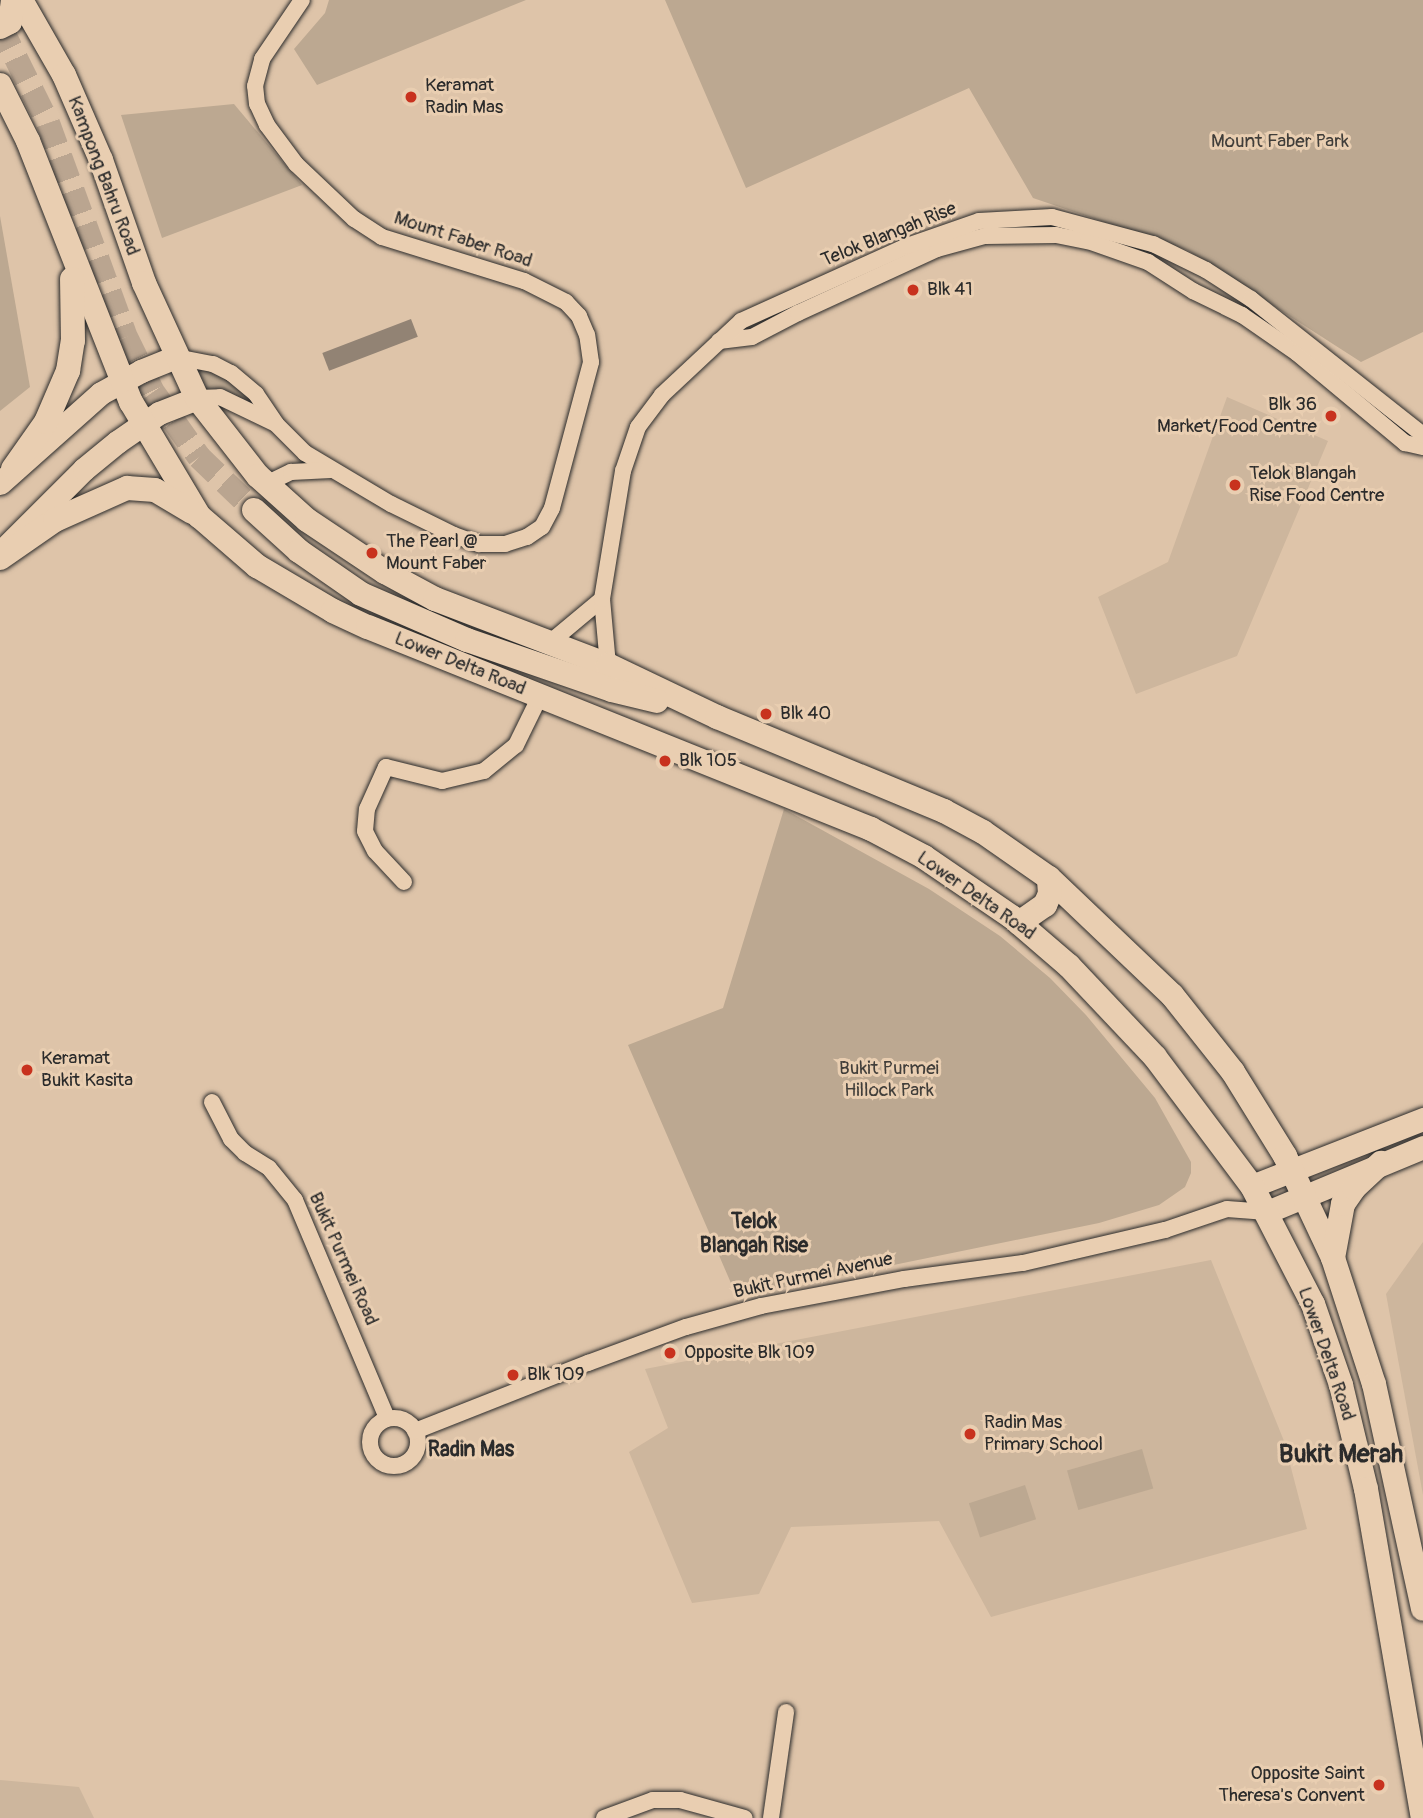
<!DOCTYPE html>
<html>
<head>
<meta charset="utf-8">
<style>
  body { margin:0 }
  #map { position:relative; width:1423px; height:1818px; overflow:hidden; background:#dec4a9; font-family:Pangolin,sans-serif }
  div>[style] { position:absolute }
  .built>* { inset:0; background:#cdb69d }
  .green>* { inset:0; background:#bca891; transform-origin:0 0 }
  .water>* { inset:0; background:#928374; transform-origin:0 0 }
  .primary-tunnel>* { height:24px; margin-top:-12px; transform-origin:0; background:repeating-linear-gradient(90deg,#baa590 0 24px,transparent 0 36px) }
  .roads { filter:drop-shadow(0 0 2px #2b2b2b) drop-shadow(0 0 2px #2b2b2b) }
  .minor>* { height:16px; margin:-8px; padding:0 8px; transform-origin:8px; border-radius:8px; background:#e9ceb1 }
  .minor>.ring { margin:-8px; padding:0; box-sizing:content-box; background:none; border:16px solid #e9ceb1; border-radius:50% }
  .secondary>* { height:23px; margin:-11.5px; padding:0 11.5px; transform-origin:11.5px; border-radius:11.5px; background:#e9ceb1 }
  .primary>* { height:24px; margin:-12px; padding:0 12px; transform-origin:12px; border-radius:12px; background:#e9ceb1 }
  .dots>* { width:19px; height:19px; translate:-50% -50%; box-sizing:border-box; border:4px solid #e9ceb1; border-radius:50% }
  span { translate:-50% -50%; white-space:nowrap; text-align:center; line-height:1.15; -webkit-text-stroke:6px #e9ceb1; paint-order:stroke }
  .poi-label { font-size:19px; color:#2b2b2b }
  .left { translate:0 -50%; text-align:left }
  .right { translate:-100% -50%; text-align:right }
  .park-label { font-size:19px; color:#413e3a }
  .street-label { font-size:19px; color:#2b2b2b }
  .neighbourhood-label { font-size:21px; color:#2b2b2b; font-weight:700 }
  .district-label { font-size:26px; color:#2b2b2b; font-weight:700 }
</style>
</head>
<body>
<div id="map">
  <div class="built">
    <div style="clip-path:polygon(1227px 397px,1328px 441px,1237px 656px,1136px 694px,1098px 597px,1168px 562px)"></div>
    <div style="clip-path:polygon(1423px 1242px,1423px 1495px,1386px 1294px)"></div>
    <div style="clip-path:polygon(1211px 1260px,1284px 1441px,1307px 1529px,991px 1617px,939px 1521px,791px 1527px,759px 1594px,692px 1603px,629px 1452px,668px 1428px,645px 1369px)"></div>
    <div style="clip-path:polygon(0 1780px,79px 1787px,94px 1818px,0 1818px)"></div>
  </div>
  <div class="green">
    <div style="clip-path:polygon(329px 0,526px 0,317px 85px,294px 49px,325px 13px)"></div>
    <div style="clip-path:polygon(665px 0,1423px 0,1423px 332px,1361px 362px,1187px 250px,1033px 198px,969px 88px,746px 188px)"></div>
    <div style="clip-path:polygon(234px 104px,302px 185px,162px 238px,121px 115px)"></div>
    <div style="clip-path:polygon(0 216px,30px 387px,0 411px)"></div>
    <div style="clip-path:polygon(193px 359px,213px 364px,276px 424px,197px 398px)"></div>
    <div style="clip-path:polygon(784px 809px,929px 889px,1000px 936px,1050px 978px,1086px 1015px,1155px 1098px,1191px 1162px,1191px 1173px,1185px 1187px,1159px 1205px,1099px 1223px,737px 1297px,628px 1045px,723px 1008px)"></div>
    <div style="left:1142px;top:1449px;width:41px;height:78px;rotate:74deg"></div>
    <div style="left:1025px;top:1485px;width:36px;height:59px;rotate:72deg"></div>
  </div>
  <div class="water">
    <div style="left:411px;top:319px;width:19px;height:95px;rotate:69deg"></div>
  </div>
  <div class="primary-tunnel">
    <div style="left:0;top:26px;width:108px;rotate:63.7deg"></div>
    <div style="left:48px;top:123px;width:228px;rotate:70deg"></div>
    <div style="left:126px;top:337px;width:61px;rotate:63.9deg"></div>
    <div style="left:153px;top:392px;width:80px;rotate:54.7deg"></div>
    <div style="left:199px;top:457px;width:76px;rotate:43.9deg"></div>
  </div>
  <div class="roads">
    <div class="minor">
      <div style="left:719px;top:341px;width:33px;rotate:-7deg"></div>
      <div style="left:752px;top:337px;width:52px;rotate:-27.6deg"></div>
      <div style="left:798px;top:313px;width:153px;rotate:-24.7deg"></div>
      <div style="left:937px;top:249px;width:50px;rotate:-15.2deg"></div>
      <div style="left:985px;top:236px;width:71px;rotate:-0.8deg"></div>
      <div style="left:1056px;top:235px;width:33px;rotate:11deg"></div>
      <div style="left:1088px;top:241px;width:64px;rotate:19.3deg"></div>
      <div style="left:1148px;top:262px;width:54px;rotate:32.8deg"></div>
      <div style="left:1193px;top:291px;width:55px;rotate:26.1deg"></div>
      <div style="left:1242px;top:315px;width:67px;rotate:34.6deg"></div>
      <div style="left:1297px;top:353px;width:141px;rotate:39.8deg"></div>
      <div style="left:1405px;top:443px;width:18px;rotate:13deg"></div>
      <div style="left:176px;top:357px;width:38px;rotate:11deg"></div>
      <div style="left:213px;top:364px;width:20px;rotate:27deg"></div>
      <div style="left:231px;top:373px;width:33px;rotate:40deg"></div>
      <div style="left:256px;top:394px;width:36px;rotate:56deg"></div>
      <div style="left:276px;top:424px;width:41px;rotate:45deg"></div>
      <div style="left:305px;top:453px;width:100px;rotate:30.7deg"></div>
      <div style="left:391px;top:504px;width:70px;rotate:26.2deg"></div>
      <div style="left:454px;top:535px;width:27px;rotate:20deg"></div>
      <div style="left:479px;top:544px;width:26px"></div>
      <div style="left:505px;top:544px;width:23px;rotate:-18deg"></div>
      <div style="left:527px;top:537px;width:18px;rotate:-34deg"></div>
      <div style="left:542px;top:527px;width:21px;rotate:-62deg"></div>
      <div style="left:552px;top:508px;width:151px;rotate:-75deg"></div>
      <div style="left:591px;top:362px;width:27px;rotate:-98deg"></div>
      <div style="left:587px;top:335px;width:21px;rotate:-113deg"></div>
      <div style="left:579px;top:316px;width:19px;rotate:-133deg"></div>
      <div style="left:566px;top:302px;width:47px;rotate:-153.4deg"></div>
      <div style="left:524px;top:281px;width:149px;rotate:-162.8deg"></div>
      <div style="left:382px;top:237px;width:33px;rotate:-147deg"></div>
      <div style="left:354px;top:219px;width:80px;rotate:-136.5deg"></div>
      <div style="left:296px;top:164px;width:49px;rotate:-126.6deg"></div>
      <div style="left:267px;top:125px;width:23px;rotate:-115deg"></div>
      <div style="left:257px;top:104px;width:18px;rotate:-96deg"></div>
      <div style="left:255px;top:86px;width:28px;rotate:-75deg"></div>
      <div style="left:262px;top:59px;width:71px;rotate:-55.9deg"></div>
      <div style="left:197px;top:398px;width:23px;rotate:-2deg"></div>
      <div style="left:220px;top:397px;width:60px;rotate:25.7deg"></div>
      <div style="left:266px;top:484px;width:28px;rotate:-26deg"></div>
      <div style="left:291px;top:472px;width:40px;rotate:-2.9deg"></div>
      <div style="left:547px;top:645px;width:72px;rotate:-39.9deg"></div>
      <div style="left:608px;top:665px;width:66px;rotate:-95.2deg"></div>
      <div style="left:602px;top:599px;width:130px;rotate:-80.7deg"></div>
      <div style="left:623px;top:471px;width:46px;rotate:-71.2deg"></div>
      <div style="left:638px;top:427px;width:40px;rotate:-53deg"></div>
      <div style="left:662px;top:395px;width:108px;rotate:-43.1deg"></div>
      <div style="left:741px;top:321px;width:182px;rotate:-24.3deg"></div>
      <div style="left:907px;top:246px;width:76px;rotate:-19.1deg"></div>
      <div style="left:979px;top:221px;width:73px;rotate:-3.1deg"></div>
      <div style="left:1052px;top:217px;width:105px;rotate:15deg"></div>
      <div style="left:1153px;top:244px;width:59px;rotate:26.1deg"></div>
      <div style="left:1206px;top:270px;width:54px;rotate:32.8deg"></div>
      <div style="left:1251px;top:299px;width:219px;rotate:38.3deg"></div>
      <div style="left:404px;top:882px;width:42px;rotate:-133.1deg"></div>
      <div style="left:375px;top:851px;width:22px;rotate:-117deg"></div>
      <div style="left:365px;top:831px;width:22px;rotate:-85deg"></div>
      <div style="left:367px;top:809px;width:46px;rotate:-65.7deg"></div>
      <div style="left:386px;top:767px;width:58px;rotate:14deg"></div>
      <div style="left:442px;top:781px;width:43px;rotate:-13.4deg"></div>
      <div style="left:484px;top:771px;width:41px;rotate:-39.1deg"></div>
      <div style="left:516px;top:745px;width:55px;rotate:-63.9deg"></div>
      <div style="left:212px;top:1102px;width:42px;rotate:62.8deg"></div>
      <div style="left:231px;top:1139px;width:20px;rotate:45deg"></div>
      <div style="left:245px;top:1153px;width:28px;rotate:32deg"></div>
      <div style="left:269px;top:1168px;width:41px;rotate:50.9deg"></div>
      <div style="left:295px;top:1200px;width:237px;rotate:67.1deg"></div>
      <div class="ring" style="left:370px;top:1418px;width:32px;height:32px"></div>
      <div style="left:415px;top:1431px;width:186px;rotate:-21.5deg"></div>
      <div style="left:588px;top:1363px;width:104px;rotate:-20.2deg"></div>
      <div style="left:686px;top:1327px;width:78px;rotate:-15.6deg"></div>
      <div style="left:761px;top:1306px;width:146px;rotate:-10.7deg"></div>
      <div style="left:904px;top:1279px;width:120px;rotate:-7.7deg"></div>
      <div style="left:1023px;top:1263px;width:146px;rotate:-13.1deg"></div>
      <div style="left:1165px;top:1230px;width:65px;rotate:-18.7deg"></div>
      <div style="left:1227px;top:1209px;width:40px;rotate:4.3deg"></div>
      <div style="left:604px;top:1818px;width:52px;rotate:-20.2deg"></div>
      <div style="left:653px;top:1800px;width:27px"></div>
      <div style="left:680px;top:1800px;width:67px;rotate:15.5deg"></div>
      <div style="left:771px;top:1818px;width:107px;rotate:-81.9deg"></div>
    </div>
    <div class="secondary">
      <div style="left:0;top:483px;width:135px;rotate:-41.7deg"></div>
      <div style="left:101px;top:393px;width:46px;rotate:-28.8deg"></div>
      <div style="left:141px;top:371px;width:38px;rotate:-22deg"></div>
      <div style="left:8px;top:545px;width:107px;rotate:-45deg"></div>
      <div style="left:84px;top:469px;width:43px;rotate:-39.3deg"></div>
      <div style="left:117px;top:442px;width:51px;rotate:-34.6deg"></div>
      <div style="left:159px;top:413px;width:41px;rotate:-21.5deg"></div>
      <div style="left:1252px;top:1186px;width:184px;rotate:-21.4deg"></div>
      <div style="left:1267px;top:1212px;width:169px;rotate:-22.6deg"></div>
    </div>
    <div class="primary">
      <div style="left:21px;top:0;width:86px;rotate:60.2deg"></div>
      <div style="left:64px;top:75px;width:93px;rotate:66.5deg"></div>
      <div style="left:101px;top:160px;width:130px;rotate:70.7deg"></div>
      <div style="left:144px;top:283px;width:127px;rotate:65.3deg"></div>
      <div style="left:197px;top:398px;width:99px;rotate:52deg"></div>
      <div style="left:258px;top:476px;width:66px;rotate:41.9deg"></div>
      <div style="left:307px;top:520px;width:94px;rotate:33.7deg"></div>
      <div style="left:385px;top:572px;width:57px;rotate:28.4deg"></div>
      <div style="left:435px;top:599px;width:185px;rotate:20.9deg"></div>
      <div style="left:608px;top:665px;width:121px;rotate:25.5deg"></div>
      <div style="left:717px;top:717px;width:246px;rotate:22.5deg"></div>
      <div style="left:944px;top:811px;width:44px;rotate:28.3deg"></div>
      <div style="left:983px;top:832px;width:80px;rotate:34.9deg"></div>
      <div style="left:1049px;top:878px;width:170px;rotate:43.6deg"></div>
      <div style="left:1172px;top:995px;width:98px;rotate:51.6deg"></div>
      <div style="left:1233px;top:1072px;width:99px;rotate:58.2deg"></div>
      <div style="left:1285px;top:1156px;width:113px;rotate:64.8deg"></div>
      <div style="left:1333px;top:1258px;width:133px;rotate:72deg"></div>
      <div style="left:1374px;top:1384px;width:230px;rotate:77.7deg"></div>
      <div style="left:0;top:27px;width:11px;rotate:-27deg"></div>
      <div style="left:10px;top:22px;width:22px;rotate:-82deg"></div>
      <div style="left:0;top:85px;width:63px;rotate:63.4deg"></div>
      <div style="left:28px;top:141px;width:281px;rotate:68.5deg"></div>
      <div style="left:131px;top:402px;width:133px;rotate:59.2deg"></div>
      <div style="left:199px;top:516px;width:77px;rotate:40.8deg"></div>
      <div style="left:257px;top:566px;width:88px;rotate:30.6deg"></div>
      <div style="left:333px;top:611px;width:38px;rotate:25deg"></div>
      <div style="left:368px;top:627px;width:542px;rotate:21.88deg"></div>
      <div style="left:871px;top:829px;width:60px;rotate:27.8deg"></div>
      <div style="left:924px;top:857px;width:107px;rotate:34.3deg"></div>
      <div style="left:1012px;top:917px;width:75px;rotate:40.7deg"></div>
      <div style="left:1069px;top:966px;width:125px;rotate:46.6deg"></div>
      <div style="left:1155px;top:1057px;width:161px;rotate:53.1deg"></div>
      <div style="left:1252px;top:1186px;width:133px;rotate:62.7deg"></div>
      <div style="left:1313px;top:1304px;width:86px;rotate:70.9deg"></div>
      <div style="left:1341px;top:1385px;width:107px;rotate:76.5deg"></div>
      <div style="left:1366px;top:1489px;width:334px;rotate:80.2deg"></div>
      <div style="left:13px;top:469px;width:57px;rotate:-54.9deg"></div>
      <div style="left:46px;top:422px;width:56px;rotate:-66.7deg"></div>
      <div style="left:68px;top:371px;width:30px;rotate:-81deg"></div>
      <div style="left:73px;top:341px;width:62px;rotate:-90.9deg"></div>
      <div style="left:254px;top:510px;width:61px;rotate:42.3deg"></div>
      <div style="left:299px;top:551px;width:75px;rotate:34.7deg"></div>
      <div style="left:361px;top:594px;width:116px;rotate:23.5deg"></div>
      <div style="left:467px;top:640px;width:153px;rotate:19deg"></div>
      <div style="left:612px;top:690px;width:46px;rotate:13.7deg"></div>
      <div style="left:0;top:558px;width:67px;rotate:-34.6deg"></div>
      <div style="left:55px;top:520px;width:79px;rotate:-24deg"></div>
      <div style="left:127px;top:488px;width:28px;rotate:4deg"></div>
      <div style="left:155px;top:490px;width:43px;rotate:30.7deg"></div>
      <div style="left:1019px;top:923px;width:32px;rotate:-35deg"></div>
      <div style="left:1045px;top:905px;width:12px;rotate:-66deg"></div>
      <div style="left:1050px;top:894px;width:16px;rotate:-94deg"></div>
      <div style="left:1333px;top:1258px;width:55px;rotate:-79.5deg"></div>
      <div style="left:1343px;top:1204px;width:19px;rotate:-55deg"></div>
      <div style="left:1354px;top:1188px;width:37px;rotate:-43deg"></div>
    </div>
  </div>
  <div class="dots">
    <div style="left:411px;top:97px;background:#c8321e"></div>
    <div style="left:913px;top:290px;background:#c8321e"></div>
    <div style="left:1331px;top:416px;background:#c8321e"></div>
    <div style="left:1235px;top:485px;background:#c8321e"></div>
    <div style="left:372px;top:553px;background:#c8321e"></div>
    <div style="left:766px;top:714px;background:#c8321e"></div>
    <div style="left:665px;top:761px;background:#c8321e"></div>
    <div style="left:27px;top:1070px;background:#c8321e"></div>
    <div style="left:670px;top:1353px;background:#c8321e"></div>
    <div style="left:513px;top:1375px;background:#c8321e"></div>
    <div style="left:970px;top:1434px;background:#c8321e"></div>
    <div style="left:1379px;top:1785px;background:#c8321e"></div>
  </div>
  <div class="poi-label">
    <span class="left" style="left:425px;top:97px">Keramat<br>Radin Mas</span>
    <span class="left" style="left:927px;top:290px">Blk 41</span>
    <span class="right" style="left:1317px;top:416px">Blk 36<br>Market/Food Centre</span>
    <span class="left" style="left:1249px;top:485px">Telok Blangah<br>Rise Food Centre</span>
    <span class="left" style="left:386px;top:553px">The Pearl @<br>Mount Faber</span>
    <span class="left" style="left:780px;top:714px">Blk 40</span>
    <span class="left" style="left:679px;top:761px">Blk 105</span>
    <span class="left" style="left:41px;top:1070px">Keramat<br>Bukit Kasita</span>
    <span class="left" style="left:684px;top:1353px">Opposite Blk 109</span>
    <span class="left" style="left:527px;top:1375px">Blk 109</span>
    <span class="left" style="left:984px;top:1434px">Radin Mas<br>Primary School</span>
    <span class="right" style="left:1365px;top:1785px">Opposite Saint<br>Theresa's Convent</span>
  </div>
  <div class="park-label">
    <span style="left:1280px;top:142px">Mount Faber Park</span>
    <span style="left:889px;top:1080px">Bukit Purmei<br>Hillock Park</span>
  </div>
  <div class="street-label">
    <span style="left:103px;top:176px;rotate:69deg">Kampong Bahru Road</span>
    <span style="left:889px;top:235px;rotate:-22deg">Telok Blangah Rise</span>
    <span style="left:463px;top:240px;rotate:18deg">Mount Faber Road</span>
    <span style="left:460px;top:664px;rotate:22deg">Lower Delta Road</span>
    <span style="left:976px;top:896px;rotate:35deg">Lower Delta Road</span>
    <span style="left:343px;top:1259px;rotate:66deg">Bukit Purmei Road</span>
    <span style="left:813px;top:1276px;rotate:-12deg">Bukit Purmei Avenue</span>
    <span style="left:1326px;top:1354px;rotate:71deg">Lower Delta Road</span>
  </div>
  <div class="neighbourhood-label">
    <span style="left:754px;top:1234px">Telok<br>Blangah Rise</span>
    <span style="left:471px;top:1450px">Radin Mas</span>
  </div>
  <div class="district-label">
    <span style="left:1341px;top:1455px">Bukit Merah</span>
  </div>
</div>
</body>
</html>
